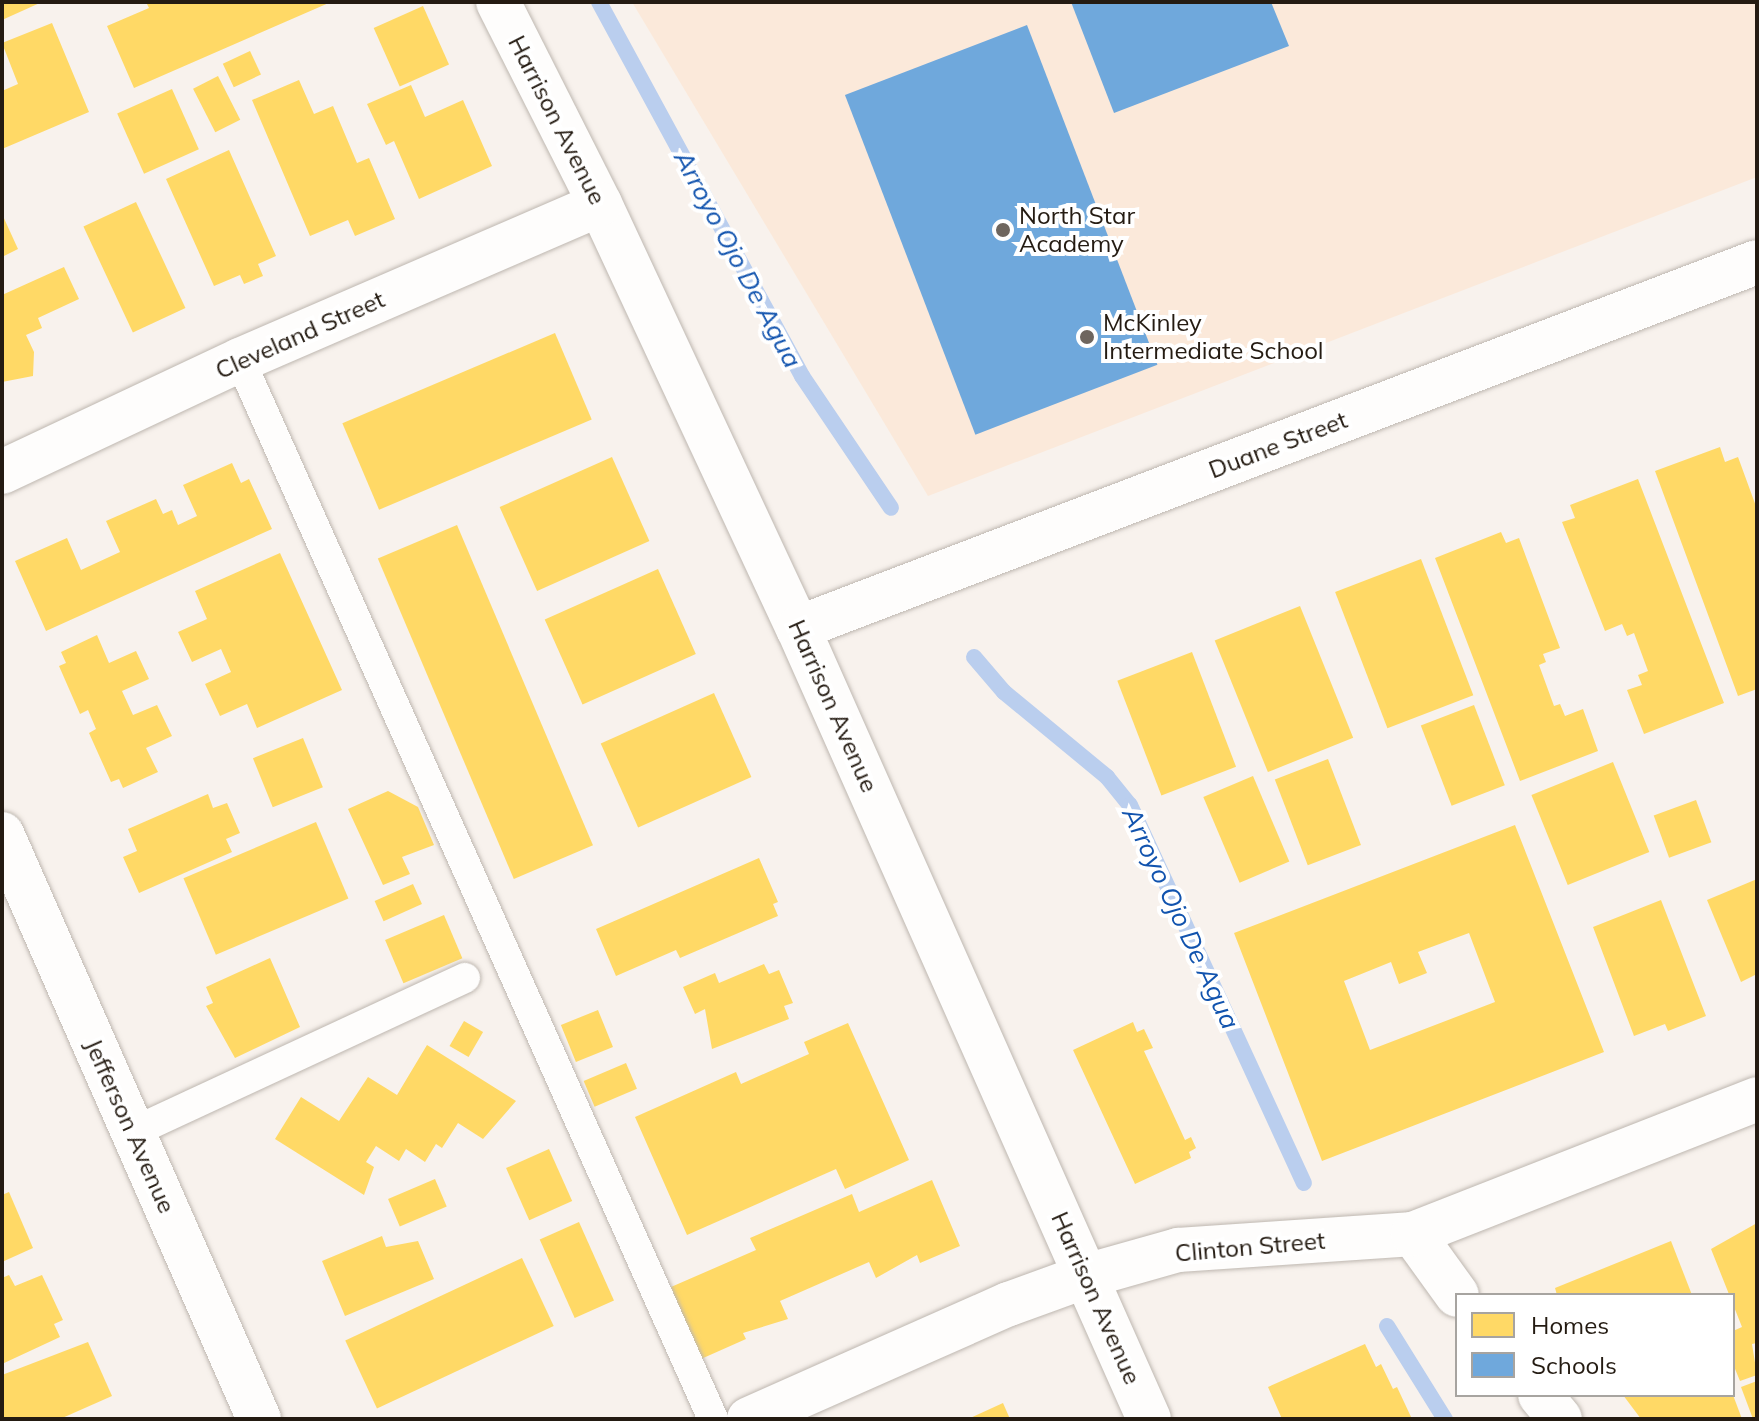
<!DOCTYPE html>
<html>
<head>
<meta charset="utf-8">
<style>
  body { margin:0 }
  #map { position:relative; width:1759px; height:1421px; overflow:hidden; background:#f8f2ed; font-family:Mulish,sans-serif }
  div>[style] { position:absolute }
  .built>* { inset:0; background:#fbe9da }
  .homes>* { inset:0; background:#ffd966; transform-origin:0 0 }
  .schools>* { inset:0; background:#6fa8dc; transform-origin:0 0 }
  .stream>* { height:16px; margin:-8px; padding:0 8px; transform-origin:8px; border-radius:8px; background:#baceee }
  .roads { filter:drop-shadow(0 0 2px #beb7b0) drop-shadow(0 0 2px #beb7b0) }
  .service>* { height:30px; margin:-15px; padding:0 15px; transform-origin:15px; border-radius:15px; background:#fefdfc }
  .minor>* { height:44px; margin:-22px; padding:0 22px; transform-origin:22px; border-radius:22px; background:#fefdfc }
  .secondary>* { height:44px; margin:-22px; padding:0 22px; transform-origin:22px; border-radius:22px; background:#fefdfc }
  .dots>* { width:22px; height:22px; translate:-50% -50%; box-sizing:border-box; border:4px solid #fff; border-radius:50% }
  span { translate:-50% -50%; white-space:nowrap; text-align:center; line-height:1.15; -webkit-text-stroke:8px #fff; paint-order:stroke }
  .street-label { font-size:24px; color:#241b12 }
  .poi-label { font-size:24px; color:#241b12 }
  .left { translate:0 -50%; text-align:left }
  .water-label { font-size:26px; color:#1153ae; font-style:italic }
  .frame { position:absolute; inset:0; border:4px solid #241b12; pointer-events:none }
  .legend { position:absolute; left:1455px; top:1293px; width:280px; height:104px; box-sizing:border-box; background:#fff; border:2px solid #a7a4a0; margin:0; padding:10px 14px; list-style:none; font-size:24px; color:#241b12 }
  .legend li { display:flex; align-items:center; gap:16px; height:40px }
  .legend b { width:40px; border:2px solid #a7a4a0 }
</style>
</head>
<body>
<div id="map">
  <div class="built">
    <div style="clip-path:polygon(632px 2px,1757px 2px,1757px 177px,928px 496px)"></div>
  </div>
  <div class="homes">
    <div style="clip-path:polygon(2px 2px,42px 2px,2px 20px)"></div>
    <div style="clip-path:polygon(146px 2px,331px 2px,134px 88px,107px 26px,149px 8px)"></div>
    <div style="left:423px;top:6px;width:64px;height:54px;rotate:66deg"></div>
    <div style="clip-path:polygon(52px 23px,89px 112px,2px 149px,2px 91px,18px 84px,2px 43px)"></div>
    <div style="left:250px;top:51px;width:26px;height:30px;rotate:65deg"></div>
    <div style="left:218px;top:76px;width:49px;height:28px;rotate:63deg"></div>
    <div style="clip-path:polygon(299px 80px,314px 114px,333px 106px,357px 163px,369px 158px,395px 219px,355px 236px,348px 220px,310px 236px,252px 100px)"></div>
    <div style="clip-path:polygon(411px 85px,425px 117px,463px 100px,492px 166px,419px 199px,394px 141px,386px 145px,367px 104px)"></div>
    <div style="left:172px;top:89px;width:66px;height:60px;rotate:66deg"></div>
    <div style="clip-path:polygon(229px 150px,276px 256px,258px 264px,263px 276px,244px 284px,240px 275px,214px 286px,166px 179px)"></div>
    <div style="left:136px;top:202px;width:117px;height:58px;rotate:65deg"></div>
    <div style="clip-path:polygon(2px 214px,18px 249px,2px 257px)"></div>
    <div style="clip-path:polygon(64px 267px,79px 299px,38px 318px,42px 328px,26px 335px,34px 352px,33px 376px,2px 382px,2px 295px)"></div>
    <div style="left:555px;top:333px;width:94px;height:231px;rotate:67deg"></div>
    <div style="clip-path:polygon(1720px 447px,1725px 462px,1738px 457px,1757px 509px,1757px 689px,1738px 696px,1655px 471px)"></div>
    <div style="left:612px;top:457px;width:92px;height:123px;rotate:66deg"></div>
    <div style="clip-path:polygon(232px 463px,241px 483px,249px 479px,272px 529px,46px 631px,15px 561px,67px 538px,81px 570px,120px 552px,106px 521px,156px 499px,163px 514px,172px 510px,178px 525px,197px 516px,183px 485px)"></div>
    <div style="clip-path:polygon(1638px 479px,1724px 703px,1644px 734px,1627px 690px,1642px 685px,1638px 675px,1648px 671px,1634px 633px,1627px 636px,1622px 624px,1605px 631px,1562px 522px,1575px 518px,1570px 505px)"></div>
    <div style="left:457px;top:525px;width:348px;height:86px;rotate:67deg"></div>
    <div style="clip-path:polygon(1501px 532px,1506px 543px,1519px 538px,1560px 648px,1543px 654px,1546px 662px,1539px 665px,1554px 706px,1560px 704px,1565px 716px,1583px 709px,1598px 751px,1520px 781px,1435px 558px)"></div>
    <div style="clip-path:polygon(280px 553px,342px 690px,257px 728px,247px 704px,220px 716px,205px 684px,231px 672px,221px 649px,192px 662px,178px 632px,207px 619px,195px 591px)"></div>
    <div style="left:1421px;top:559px;width:146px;height:92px;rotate:69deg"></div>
    <div style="left:658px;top:569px;width:93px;height:124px;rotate:66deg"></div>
    <div style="left:1300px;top:606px;width:142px;height:92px;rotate:68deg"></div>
    <div style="clip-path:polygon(97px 635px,109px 663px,136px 651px,149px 679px,122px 691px,133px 715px,157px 705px,172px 736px,146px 748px,158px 772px,123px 788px,119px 779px,111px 782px,89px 733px,96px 729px,88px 710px,80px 714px,59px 666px,66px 663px,61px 652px)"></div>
    <div style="left:1192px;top:652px;width:123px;height:80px;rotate:69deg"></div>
    <div style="left:714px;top:693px;width:92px;height:124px;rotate:66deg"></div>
    <div style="left:1474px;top:705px;width:86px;height:57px;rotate:69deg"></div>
    <div style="left:303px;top:738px;width:53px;height:54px;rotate:68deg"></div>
    <div style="left:1328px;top:759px;width:92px;height:57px;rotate:69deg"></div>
    <div style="left:1613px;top:762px;width:97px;height:88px;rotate:68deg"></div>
    <div style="left:1253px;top:776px;width:93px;height:54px;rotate:67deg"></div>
    <div style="clip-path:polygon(388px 791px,418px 807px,434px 845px,402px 857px,410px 874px,383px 885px,348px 809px)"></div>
    <div style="clip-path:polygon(208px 794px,213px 808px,227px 803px,240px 833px,226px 839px,232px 852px,139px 893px,123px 857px,137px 851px,128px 829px)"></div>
    <div style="left:1696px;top:800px;width:45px;height:45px;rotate:70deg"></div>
    <div style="left:316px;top:822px;width:83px;height:144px;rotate:67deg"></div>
    <div style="clip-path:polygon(evenodd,1515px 825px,1604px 1052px,1322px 1161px,1234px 933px,1515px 825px,1469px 933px,1495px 1002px,1370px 1050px,1344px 981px,1391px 962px,1399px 984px,1427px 973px,1418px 952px,1469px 933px)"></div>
    <div style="clip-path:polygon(759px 858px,778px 902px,773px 904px,778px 916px,680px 958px,676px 950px,616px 976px,596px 929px)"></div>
    <div style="clip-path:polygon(1757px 879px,1757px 974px,1741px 982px,1707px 900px)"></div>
    <div style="left:413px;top:884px;width:22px;height:42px;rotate:66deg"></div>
    <div style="clip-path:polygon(1661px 900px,1706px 1016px,1668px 1031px,1665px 1024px,1634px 1036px,1593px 927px)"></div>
    <div style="left:444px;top:915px;width:47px;height:64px;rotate:67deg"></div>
    <div style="clip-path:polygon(270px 958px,300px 1027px,235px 1058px,206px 1006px,213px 1003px,206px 987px)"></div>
    <div style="clip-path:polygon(764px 964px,769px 974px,779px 970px,793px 1003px,784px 1006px,789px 1019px,712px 1049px,705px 1009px,695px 1014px,683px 987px,715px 973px,719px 983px)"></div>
    <div style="left:598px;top:1010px;width:40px;height:40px;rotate:68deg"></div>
    <div style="left:464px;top:1021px;width:22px;height:29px;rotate:30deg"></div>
    <div style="clip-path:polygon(1133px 1022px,1137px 1032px,1144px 1029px,1153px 1048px,1144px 1051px,1185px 1140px,1191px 1137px,1196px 1148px,1189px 1152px,1191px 1158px,1135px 1184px,1073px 1050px)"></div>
    <div style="clip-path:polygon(848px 1023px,909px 1160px,845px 1189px,836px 1169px,687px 1235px,635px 1117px,736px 1072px,741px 1084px,809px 1054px,804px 1042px)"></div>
    <div style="clip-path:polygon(427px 1045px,516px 1101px,483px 1139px,458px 1123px,442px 1148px,436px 1144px,425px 1162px,406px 1149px,399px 1161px,376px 1146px,366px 1162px,374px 1167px,364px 1195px,275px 1139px,301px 1097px,339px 1121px,368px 1077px,397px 1095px)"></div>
    <div style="left:626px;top:1063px;width:28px;height:46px;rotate:67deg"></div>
    <div style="left:549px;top:1149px;width:57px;height:47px;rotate:66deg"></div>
    <div style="left:435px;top:1179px;width:30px;height:51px;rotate:67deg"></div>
    <div style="clip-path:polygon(932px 1180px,960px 1246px,920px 1263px,917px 1255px,876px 1278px,869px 1262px,780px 1301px,788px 1319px,743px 1333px,746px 1339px,701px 1359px,671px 1287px,756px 1250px,750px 1238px,852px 1194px,859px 1212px)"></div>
    <div style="clip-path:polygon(9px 1192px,33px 1248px,2px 1262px,2px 1195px)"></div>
    <div style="left:579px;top:1222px;width:86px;height:43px;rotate:66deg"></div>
    <div style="clip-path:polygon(1757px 1223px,1757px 1343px,1752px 1344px,1757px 1375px,1740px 1381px,1733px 1364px,1733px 1331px,1742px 1327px,1711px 1249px)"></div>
    <div style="clip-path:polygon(382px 1236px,386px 1247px,418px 1241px,434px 1279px,345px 1316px,322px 1261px)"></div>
    <div style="clip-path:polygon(1671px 1241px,1692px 1295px,1557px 1295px,1555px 1288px)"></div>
    <div style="left:522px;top:1258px;width:75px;height:195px;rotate:65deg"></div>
    <div style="clip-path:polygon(9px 1275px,15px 1286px,42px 1275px,63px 1320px,54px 1324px,60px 1337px,2px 1364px,2px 1278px)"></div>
    <div style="clip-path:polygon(88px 1342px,112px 1396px,60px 1419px,2px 1419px,2px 1375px)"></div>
    <div style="clip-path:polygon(1365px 1344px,1376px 1367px,1381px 1364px,1393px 1389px,1397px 1387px,1412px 1419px,1282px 1419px,1268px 1387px)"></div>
    <div style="clip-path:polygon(1757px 1381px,1757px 1419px,1753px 1419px,1741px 1387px)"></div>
    <div style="clip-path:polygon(1623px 1395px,1733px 1395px,1742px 1419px,1641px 1419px)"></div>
    <div style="clip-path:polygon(1003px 1403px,1010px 1419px,968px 1419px)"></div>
  </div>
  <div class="schools">
    <div style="clip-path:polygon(1071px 2px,1271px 2px,1289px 46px,1114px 113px)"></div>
    <div style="left:1027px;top:25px;width:364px;height:195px;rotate:69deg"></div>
  </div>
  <div class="stream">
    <div style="left:599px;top:2px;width:426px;rotate:61.5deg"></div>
    <div style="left:802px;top:376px;width:159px;rotate:56deg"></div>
    <div style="left:974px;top:657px;width:46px;rotate:49.4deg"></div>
    <div style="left:1004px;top:692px;width:134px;rotate:39.5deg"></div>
    <div style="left:1107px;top:777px;width:36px;rotate:51deg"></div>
    <div style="left:1130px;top:805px;width:416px;rotate:65.3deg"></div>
    <div style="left:1387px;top:1326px;width:110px;rotate:58.1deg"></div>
  </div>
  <div class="roads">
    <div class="service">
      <div style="left:240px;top:360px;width:1160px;rotate:65.93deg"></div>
      <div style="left:133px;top:1132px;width:366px;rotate:-24.9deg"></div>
    </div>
    <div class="minor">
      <div style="left:498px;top:2px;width:226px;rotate:63.2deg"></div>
      <div style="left:600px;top:204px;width:468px;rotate:65deg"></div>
      <div style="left:798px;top:628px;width:865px;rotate:66.07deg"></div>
      <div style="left:2px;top:472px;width:263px;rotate:-25.2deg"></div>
      <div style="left:240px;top:360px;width:392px;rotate:-23.4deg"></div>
      <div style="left:798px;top:628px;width:1026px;rotate:-20.89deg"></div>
      <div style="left:1413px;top:1234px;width:75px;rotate:54.2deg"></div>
      <div style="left:1540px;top:1395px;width:31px;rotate:50deg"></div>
      <div style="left:749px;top:1419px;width:284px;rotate:-23.9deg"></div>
      <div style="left:1009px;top:1304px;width:82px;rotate:-20deg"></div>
      <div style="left:1086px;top:1276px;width:96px;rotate:-15.8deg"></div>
      <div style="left:1178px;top:1250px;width:236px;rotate:-3.9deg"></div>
      <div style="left:1413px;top:1234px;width:370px;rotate:-21.4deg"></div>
    </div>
    <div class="secondary">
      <div style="left:2px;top:834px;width:639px;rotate:66.28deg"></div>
    </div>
  </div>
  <div class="dots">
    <div style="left:1003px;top:230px;background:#6e665f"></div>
    <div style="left:1087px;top:337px;background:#6e665f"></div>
  </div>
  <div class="street-label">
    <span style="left:557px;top:120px;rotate:63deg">Harrison Avenue</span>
    <span style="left:300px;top:335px;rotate:-24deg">Cleveland Street</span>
    <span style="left:1278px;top:445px;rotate:-21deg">Duane Street</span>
    <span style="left:833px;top:706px;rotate:66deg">Harrison Avenue</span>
    <span style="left:130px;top:1126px;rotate:66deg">Jefferson Avenue</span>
    <span style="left:1250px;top:1247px;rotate:-5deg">Clinton Street</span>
    <span style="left:1096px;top:1298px;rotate:66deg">Harrison Avenue</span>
  </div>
  <div class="poi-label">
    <span class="left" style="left:1019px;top:230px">North Star<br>Academy</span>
    <span class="left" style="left:1103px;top:337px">McKinley<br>Intermediate School</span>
  </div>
  <div class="water-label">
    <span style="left:738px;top:259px;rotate:62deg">Arroyo Ojo De Agua</span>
    <span style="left:1181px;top:918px;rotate:65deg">Arroyo Ojo De Agua</span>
  </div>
  <div class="frame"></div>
  <ul class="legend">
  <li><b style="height:22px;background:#ffd966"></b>Homes</li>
  <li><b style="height:22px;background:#6fa8dc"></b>Schools</li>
  </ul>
</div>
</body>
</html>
